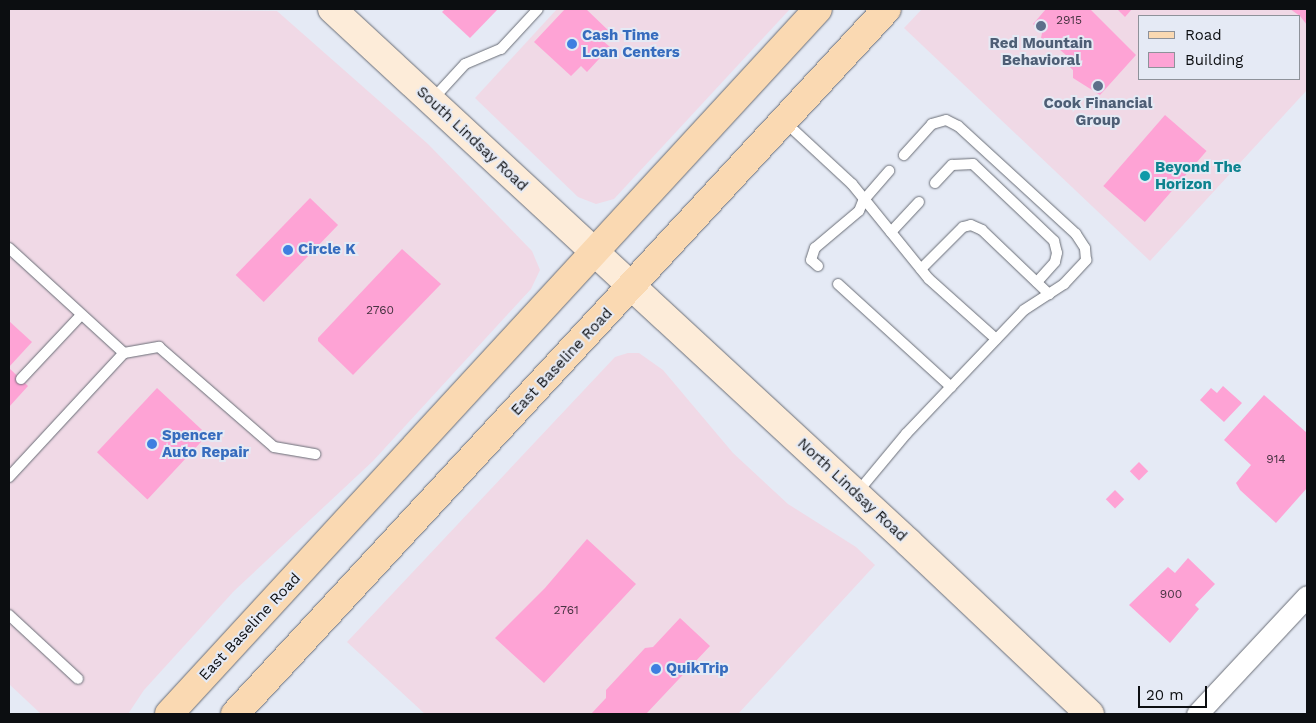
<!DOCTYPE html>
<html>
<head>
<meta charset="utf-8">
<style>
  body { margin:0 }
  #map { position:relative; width:1316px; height:723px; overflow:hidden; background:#e5eaf5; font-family:"Work Sans",sans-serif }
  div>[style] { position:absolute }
  .commercial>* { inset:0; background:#f0d9e6 }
  .building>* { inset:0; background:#fea3d5; transform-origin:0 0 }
  .roads { filter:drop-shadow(0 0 1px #696d76) drop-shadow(0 0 1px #696d76) }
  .service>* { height:10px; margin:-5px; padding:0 5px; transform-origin:5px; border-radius:5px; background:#fff }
  .minor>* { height:21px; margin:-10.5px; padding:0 10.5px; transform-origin:10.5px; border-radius:10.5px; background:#fff }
  .secondary>* { height:28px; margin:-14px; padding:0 14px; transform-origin:14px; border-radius:14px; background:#fdecd9 }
  .primary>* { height:28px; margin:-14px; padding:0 14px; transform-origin:14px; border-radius:14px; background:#fad9b2 }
  .dots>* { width:14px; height:14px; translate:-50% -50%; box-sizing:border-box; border:2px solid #e5eaf5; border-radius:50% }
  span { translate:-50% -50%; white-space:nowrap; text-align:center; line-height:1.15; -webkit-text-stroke:4px #e5eaf5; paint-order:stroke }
  .number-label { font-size:12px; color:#483342 }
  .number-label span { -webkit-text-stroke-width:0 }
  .shop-label { font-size:15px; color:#366cbe; font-weight:700 }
  .left { translate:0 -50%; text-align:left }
  .service-label { font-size:15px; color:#4e5e75; font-weight:700 }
  .street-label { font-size:15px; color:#0c0e11 }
  .culture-label { font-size:15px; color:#0d838f; font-weight:700 }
  .frame { position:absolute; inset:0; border:10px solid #0c0e11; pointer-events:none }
  .legend { position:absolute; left:1138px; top:15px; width:162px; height:65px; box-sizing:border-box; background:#e5eaf5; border:1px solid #8e929a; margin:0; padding:6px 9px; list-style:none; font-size:15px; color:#0c0e11 }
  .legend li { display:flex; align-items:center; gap:10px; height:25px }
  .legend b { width:25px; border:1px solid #8e929a }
  .scale { position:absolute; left:1138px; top:686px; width:69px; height:22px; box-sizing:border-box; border:2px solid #0c0e11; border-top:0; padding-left:6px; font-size:15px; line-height:18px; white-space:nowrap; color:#0c0e11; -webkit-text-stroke:4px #e5eaf5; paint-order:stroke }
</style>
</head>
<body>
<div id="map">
  <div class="commercial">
    <div style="clip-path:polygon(9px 9px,277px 11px,428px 144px,532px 251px,540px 270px,531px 289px,373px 461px,234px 591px,144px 690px,128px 714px,41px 714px,9px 684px)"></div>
    <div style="clip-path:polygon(557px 9px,790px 9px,614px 199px,596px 204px,578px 197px,475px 98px)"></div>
    <div style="clip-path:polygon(evenodd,922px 9px,1307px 9px,1307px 90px,1150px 261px,904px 28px,922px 9px,1140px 16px,1300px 16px,1300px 79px,1140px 79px,1140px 16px)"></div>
    <div style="clip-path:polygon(628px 353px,639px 353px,663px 370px,733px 453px,788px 504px,856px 547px,875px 565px,738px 714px,425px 714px,347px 642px,615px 357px)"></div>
  </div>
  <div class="building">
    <div style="clip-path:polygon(445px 9px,498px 9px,470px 38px,442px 12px)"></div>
    <div style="clip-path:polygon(565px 9px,586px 9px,611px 33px,603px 41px,610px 47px,587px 72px,581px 66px,571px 76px,534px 42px)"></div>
    <div style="clip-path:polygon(1046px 9px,1090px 9px,1136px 55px,1100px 95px,1073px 78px,1073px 70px,1062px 60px,1066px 55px,1059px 49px,1047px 48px,1041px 38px,1042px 33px,1033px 24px)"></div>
    <div style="clip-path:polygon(1117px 9px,1132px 9px,1125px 17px)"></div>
    <div style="clip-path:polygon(1290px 9px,1307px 9px,1307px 25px,1300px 16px)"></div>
    <div style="left:1165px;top:115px;width:55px;height:94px;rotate:41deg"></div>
    <div style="left:310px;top:198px;width:39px;height:107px;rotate:44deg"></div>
    <div style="clip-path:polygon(402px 249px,441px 284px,353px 375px,318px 341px,318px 338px)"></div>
    <div style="clip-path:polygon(9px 321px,32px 342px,9px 367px)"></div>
    <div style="clip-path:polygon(9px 368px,28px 386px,9px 407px)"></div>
    <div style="clip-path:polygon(1223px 386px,1242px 403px,1224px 422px,1200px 400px,1211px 388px,1217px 393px)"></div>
    <div style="left:157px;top:388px;width:69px;height:88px;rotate:43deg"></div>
    <div style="clip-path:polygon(1264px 395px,1307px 433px,1307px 488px,1276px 523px,1240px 490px,1236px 483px,1251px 465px,1224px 440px)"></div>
    <div style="left:1139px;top:462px;width:13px;height:13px;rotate:45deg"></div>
    <div style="left:1115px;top:490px;width:13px;height:13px;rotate:45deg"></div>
    <div style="clip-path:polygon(587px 539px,636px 584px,544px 683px,495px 638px,545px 588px)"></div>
    <div style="clip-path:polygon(1188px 558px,1215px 584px,1195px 605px,1199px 609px,1170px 643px,1129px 605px,1168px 567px,1175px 573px)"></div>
    <div style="clip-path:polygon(680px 618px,710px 646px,646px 714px,591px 714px,606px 698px,606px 690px,645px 648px,653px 647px)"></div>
  </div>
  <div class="roads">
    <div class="service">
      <div style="left:432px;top:100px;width:49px;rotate:-47.5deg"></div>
      <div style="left:465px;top:64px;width:39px;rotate:-23deg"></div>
      <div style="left:501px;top:49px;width:54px;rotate:-47.2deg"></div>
      <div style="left:785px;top:122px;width:91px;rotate:42.8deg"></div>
      <div style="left:852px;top:184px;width:122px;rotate:51deg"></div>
      <div style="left:929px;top:279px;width:90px;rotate:41.8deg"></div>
      <div style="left:935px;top:183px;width:25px;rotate:-47deg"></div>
      <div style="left:952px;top:165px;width:21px;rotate:-3deg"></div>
      <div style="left:973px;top:164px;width:112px;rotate:43.5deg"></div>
      <div style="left:1054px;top:241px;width:12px;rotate:76deg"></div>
      <div style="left:1057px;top:253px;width:9px;rotate:103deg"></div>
      <div style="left:1055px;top:262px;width:27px;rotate:132deg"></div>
      <div style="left:891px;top:232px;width:41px;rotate:-47deg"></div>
      <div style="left:9px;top:248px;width:156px;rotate:42.4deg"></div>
      <div style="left:124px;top:353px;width:36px;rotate:-10deg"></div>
      <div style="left:159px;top:347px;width:152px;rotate:41deg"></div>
      <div style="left:274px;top:447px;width:42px;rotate:9.7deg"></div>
      <div style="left:818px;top:266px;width:9px;rotate:-139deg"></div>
      <div style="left:811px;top:260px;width:13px;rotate:-72deg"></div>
      <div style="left:815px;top:248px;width:57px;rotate:-40.1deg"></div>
      <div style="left:859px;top:211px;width:11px;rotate:-68deg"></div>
      <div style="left:863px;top:201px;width:40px;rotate:-49deg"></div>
      <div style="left:921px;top:269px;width:59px;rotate:-45deg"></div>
      <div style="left:963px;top:227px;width:8px;rotate:-14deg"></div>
      <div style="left:971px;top:225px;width:12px;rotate:24deg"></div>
      <div style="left:982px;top:230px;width:93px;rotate:43.7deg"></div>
      <div style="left:838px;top:284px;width:153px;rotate:42.3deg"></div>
      <div style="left:21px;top:379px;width:88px;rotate:-46.8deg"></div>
      <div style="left:9px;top:477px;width:169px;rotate:-47.2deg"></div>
      <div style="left:856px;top:494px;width:78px;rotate:-50.2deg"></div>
      <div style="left:906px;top:434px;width:171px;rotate:-46.4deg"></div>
      <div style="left:1024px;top:310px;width:48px;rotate:-33deg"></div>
      <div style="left:1064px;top:284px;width:33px;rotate:-47deg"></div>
      <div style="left:1086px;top:260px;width:12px;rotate:-95deg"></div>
      <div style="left:1085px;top:248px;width:17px;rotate:-123deg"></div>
      <div style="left:1076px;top:234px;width:160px;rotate:-137.5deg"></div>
      <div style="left:958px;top:126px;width:13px;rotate:-153deg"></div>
      <div style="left:946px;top:120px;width:15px;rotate:164deg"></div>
      <div style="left:932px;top:124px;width:42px;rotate:132.1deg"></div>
      <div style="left:9px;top:615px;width:94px;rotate:42.8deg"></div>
    </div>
    <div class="minor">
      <div style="left:1197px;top:714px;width:161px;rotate:-47deg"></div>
    </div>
    <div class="secondary">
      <div style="left:332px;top:9px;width:786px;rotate:42.78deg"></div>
      <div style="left:909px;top:543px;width:249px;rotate:43.4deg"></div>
    </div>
    <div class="primary">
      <div style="left:169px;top:714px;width:958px;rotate:-47.37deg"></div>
      <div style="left:235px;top:714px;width:960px;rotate:-47.24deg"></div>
    </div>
  </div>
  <div class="dots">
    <div style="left:1041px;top:26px;background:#5c6f8a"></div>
    <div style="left:572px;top:44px;background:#3f7fe0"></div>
    <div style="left:1098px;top:86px;background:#5c6f8a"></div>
    <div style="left:1145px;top:176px;background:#0f9aa8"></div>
    <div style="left:288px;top:250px;background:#3f7fe0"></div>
    <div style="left:152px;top:444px;background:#3f7fe0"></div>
    <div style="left:656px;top:669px;background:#3f7fe0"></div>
  </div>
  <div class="number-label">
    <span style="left:1069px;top:21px">2915</span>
    <span style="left:380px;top:311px">2760</span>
    <span style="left:1276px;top:460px">914</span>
    <span style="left:1171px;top:595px">900</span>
    <span style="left:566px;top:611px">2761</span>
  </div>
  <div class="shop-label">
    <span class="left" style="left:582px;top:44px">Cash Time<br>Loan Centers</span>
    <span class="left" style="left:298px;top:250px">Circle K</span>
    <span class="left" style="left:162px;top:444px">Spencer<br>Auto Repair</span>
    <span class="left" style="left:666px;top:669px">QuikTrip</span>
  </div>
  <div class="service-label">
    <span style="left:1041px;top:52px">Red Mountain<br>Behavioral</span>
    <span style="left:1098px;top:112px">Cook Financial<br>Group</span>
  </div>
  <div class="street-label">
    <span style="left:472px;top:139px;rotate:43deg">South Lindsay Road</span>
    <span style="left:562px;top:362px;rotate:-47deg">East Baseline Road</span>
    <span style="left:852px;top:490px;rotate:43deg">North Lindsay Road</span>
    <span style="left:250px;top:627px;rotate:-47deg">East Baseline Road</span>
  </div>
  <div class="culture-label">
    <span class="left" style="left:1155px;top:176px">Beyond The<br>Horizon</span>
  </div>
  <div class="frame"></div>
  <ul class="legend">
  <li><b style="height:6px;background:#fad9b2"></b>Road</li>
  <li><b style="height:14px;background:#fea3d5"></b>Building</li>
  </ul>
  <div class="scale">20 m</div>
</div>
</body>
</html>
